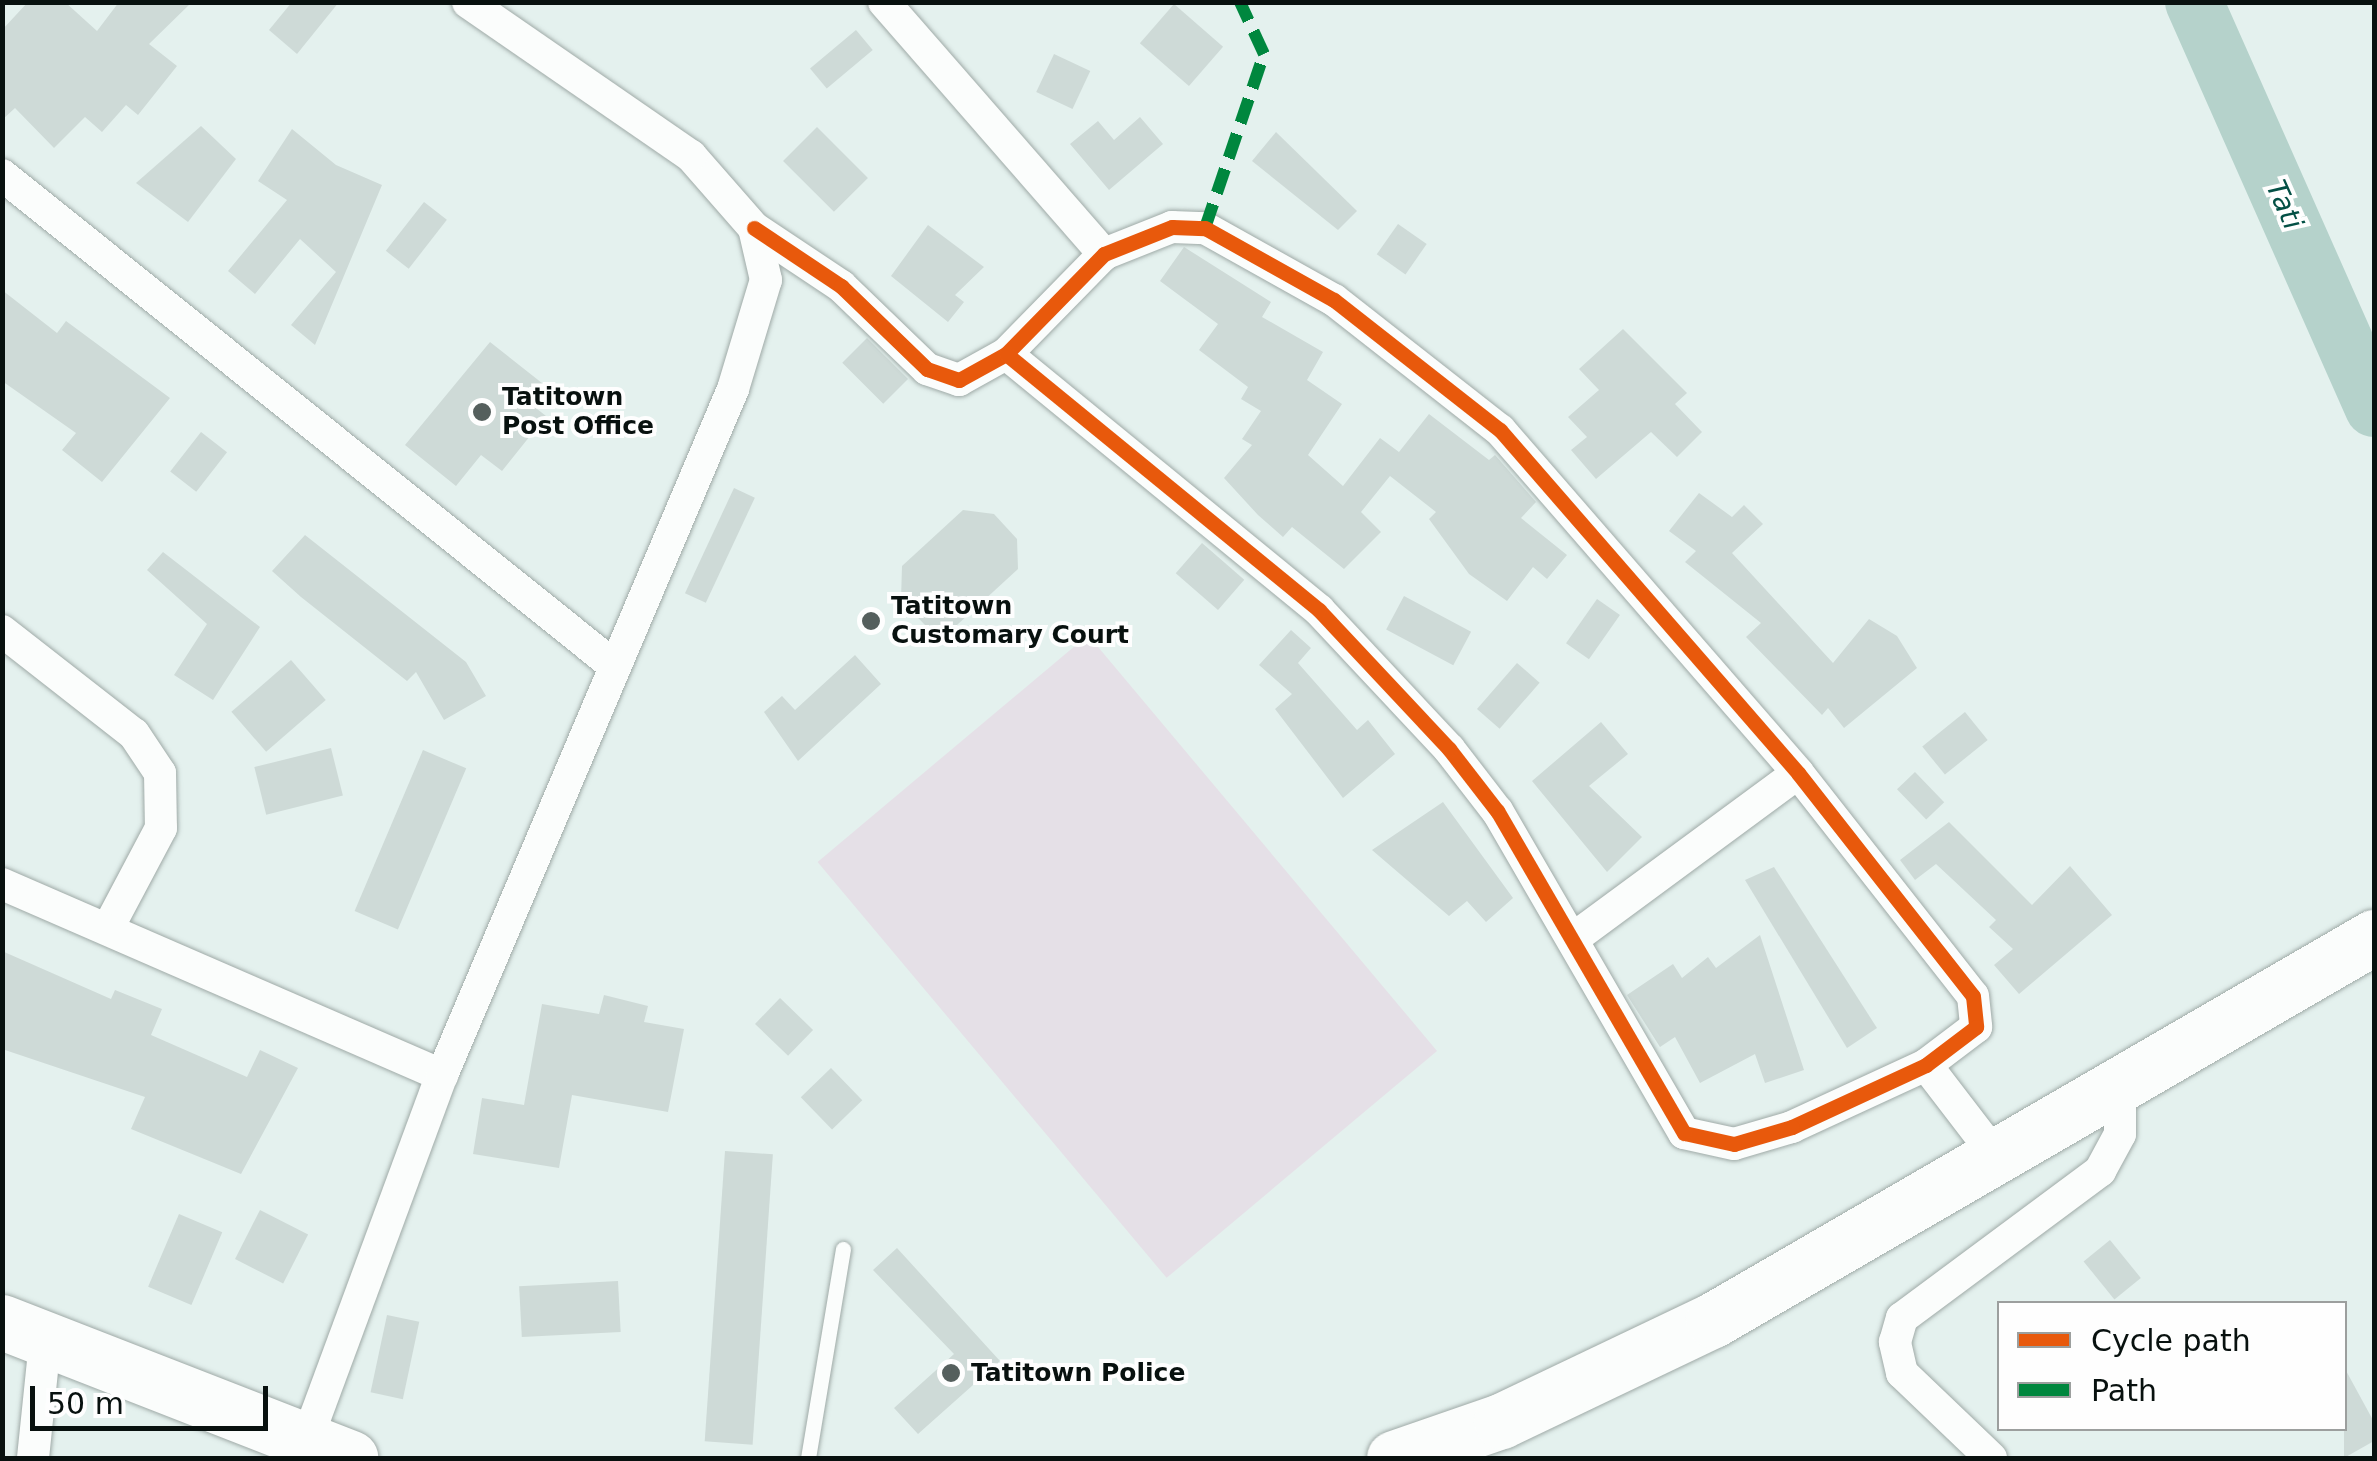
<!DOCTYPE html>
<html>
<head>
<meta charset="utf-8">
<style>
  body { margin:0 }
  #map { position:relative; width:2377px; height:1461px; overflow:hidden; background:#e4f1ee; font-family:"DejaVu Sans",sans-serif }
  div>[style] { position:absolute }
  .green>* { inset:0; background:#e5e0e7; transform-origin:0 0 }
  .river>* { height:58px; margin:-29px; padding:0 29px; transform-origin:29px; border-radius:29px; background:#b5d2cb }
  .building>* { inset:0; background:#cedad7; transform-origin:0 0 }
  .roads { filter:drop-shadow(0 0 2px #9faaa7) drop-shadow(0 0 2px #9faaa7) }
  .lane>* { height:15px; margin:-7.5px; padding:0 7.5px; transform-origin:7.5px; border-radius:7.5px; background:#fbfdfc }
  .street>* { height:32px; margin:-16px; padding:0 16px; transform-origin:16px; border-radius:16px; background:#fbfdfc }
  .highway>* { height:55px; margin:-27.5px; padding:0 27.5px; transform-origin:27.5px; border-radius:27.5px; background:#fbfdfc }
  .quiet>* { height:12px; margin-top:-6px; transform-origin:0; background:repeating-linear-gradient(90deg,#00873e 0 25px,transparent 0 37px) }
  .cycleway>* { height:15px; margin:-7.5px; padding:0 7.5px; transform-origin:7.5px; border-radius:7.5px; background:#e8590c }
  .dots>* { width:28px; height:28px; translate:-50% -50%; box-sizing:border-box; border:5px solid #fefefe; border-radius:50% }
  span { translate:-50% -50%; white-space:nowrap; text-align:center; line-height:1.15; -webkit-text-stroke:8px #fefefe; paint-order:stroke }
  .poi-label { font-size:25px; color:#08110f; font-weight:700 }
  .left { translate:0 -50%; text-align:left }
  .water-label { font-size:28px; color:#035045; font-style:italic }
  .frame { position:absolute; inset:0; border:5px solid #08110f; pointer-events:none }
  .legend { position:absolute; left:1997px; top:1301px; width:350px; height:130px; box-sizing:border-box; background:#fefefe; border:2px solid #9c9f9e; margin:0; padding:12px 18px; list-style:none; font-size:30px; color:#08110f }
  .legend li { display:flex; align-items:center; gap:20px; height:50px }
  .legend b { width:50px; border:2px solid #9c9f9e }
  .scale { position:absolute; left:30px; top:1386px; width:238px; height:45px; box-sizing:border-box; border:5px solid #08110f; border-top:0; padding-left:12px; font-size:30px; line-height:35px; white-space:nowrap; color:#08110f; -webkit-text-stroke:8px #fefefe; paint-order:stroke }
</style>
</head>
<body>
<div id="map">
  <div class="green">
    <div style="left:1088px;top:635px;width:543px;height:353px;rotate:50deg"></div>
  </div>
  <div class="river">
    <div style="left:2194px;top:2px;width:444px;rotate:66.1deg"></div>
  </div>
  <div class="building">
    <div style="clip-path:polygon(28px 2px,65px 2px,97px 31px,119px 2px,192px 2px,149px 44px,177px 66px,138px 115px,126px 105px,102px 132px,85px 117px,54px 148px,15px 108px,2px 120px,2px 30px)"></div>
    <div style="clip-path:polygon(292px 2px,339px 2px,297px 54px,269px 30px)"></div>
    <div style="left:1174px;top:4px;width:65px;height:52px;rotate:41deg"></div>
    <div style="left:856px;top:30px;width:26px;height:60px;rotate:50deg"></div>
    <div style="left:1054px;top:54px;width:40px;height:42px;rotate:25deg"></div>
    <div style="clip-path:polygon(1140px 117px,1163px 144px,1109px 190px,1070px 144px,1098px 121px,1114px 140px)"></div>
    <div style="clip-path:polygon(201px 126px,236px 159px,188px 222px,136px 183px)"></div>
    <div style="left:817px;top:127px;width:72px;height:48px;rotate:45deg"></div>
    <div style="clip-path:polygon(292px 129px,336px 165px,382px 185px,315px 345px,291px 325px,336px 272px,300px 239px,255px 294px,228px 271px,287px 200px,258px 181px)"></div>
    <div style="clip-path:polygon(1276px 132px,1357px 211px,1338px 230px,1252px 161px)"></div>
    <div style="left:424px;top:202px;width:29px;height:62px;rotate:38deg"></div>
    <div style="left:1398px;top:224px;width:35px;height:37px;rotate:35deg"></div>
    <div style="clip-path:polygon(928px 225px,984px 267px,955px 295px,964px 302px,948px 322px,891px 276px)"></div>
    <div style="clip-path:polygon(1184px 247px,1271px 302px,1262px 317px,1323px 352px,1307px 380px,1342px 404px,1308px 455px,1343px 486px,1380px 438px,1399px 452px,1429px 414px,1489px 460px,1495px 455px,1536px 502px,1521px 518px,1567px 555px,1547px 579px,1533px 567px,1507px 601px,1469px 574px,1429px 519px,1436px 512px,1390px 476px,1361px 512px,1381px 532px,1344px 569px,1292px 527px,1283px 537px,1258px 515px,1224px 478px,1252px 445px,1242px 439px,1261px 411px,1241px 399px,1248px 387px,1199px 350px,1218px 324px,1160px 281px)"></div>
    <div style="clip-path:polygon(2px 290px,57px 333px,66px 321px,170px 398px,102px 482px,62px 450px,76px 433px,2px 381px)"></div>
    <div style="clip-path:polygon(1623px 329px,1687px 393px,1675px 404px,1702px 432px,1677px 457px,1651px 432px,1596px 479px,1571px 450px,1587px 437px,1568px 417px,1599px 390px,1579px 369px)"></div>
    <div style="left:867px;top:338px;width:58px;height:35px;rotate:45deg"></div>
    <div style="clip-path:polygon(490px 342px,547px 387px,532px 405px,546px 416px,502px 471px,481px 455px,456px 486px,405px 445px)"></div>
    <div style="left:201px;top:432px;width:33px;height:50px;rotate:38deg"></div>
    <div style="left:734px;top:488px;width:23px;height:116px;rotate:25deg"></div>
    <div style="clip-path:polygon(1699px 493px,1732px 517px,1744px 505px,1763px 524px,1732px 553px,1833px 663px,1869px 619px,1897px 636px,1917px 668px,1844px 728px,1828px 708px,1822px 715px,1746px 637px,1761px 623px,1685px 562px,1696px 551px,1669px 531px)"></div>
    <div style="clip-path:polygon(963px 510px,994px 514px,1017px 539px,1018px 569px,957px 625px,925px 625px,901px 600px,902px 566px)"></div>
    <div style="clip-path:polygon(305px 535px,466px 662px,486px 696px,444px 720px,416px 672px,407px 681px,301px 597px,272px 571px)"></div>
    <div style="left:1202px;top:543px;width:56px;height:40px;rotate:41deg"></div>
    <div style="clip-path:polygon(163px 552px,260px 627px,213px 700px,174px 675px,207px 624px,147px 570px)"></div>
    <div style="left:1404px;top:596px;width:76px;height:38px;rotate:28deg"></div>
    <div style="left:1597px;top:599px;width:28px;height:54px;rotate:35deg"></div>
    <div style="clip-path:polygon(1291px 630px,1311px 648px,1298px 663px,1357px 730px,1368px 720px,1395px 754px,1343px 798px,1275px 709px,1292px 694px,1259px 665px)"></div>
    <div style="clip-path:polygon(855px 655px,881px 684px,798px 761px,764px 712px,782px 696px,795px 710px)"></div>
    <div style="left:291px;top:660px;width:53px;height:79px;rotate:49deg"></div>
    <div style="left:1517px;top:663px;width:30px;height:61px;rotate:41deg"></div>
    <div style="left:1965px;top:712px;width:36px;height:55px;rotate:51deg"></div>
    <div style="clip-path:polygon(1601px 722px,1628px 754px,1589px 786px,1642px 837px,1607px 872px,1532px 781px)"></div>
    <div style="left:331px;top:748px;width:49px;height:79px;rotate:76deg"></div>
    <div style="left:423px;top:750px;width:47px;height:175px;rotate:23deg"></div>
    <div style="left:1915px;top:772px;width:42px;height:25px;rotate:46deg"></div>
    <div style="clip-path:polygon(1443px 802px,1513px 898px,1486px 922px,1467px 901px,1449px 916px,1372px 850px)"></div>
    <div style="clip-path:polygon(1949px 822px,2032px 905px,2070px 866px,2112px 915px,2019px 994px,1994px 965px,2013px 949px,1989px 927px,1996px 920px,1936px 864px,1915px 880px,1900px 860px)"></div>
    <div style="clip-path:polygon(1774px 867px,1877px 1028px,1847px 1048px,1745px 880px)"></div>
    <div style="clip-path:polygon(1760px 935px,1804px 1070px,1765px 1083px,1755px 1054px,1700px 1083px,1675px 1037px,1660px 1047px,1627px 995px,1673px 964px,1682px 978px,1708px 957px,1716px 968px)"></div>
    <div style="clip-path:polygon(2px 951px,111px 999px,115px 990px,162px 1009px,151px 1035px,247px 1077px,260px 1050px,298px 1068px,241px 1174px,131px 1129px,145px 1097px,2px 1049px)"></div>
    <div style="clip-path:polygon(604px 995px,648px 1006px,644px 1022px,684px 1029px,668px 1112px,572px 1095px,559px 1168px,473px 1154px,482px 1098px,524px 1105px,542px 1004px,599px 1014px)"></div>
    <div style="left:780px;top:998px;width:46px;height:36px;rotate:44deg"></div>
    <div style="left:831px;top:1068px;width:45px;height:42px;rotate:46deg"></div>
    <div style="left:725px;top:1151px;width:48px;height:291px;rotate:4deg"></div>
    <div style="left:260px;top:1210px;width:54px;height:55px;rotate:27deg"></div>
    <div style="left:179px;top:1214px;width:47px;height:79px;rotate:23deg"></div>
    <div style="left:2110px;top:1240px;width:49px;height:34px;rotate:51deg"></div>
    <div style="clip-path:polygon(897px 1248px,1000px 1361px,918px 1434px,894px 1408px,954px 1354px,873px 1270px)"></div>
    <div style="left:618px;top:1281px;width:51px;height:99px;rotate:87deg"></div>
    <div style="left:387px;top:1315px;width:33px;height:79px;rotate:12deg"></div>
    <div style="clip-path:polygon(2344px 1367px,2374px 1422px,2374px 1441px,2344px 1458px)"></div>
  </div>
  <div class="roads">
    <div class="lane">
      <div style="left:808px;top:1458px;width:212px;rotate:-80.5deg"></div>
    </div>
    <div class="street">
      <div style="left:884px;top:2px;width:335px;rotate:48.9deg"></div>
      <div style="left:2px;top:175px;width:782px;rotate:38.72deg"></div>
      <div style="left:754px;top:228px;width:105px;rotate:33.7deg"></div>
      <div style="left:841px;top:286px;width:120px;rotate:44deg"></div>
      <div style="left:927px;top:369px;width:34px;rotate:19deg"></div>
      <div style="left:959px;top:380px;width:54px;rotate:-29deg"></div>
      <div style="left:1006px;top:354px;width:140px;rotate:-45.6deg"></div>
      <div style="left:1104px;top:254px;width:73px;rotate:-21.7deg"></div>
      <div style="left:1172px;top:227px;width:33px;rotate:2deg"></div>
      <div style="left:1205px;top:228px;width:148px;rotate:29.2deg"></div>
      <div style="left:1334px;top:300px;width:211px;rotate:38.1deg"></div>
      <div style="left:1500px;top:430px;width:454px;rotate:49deg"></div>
      <div style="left:1798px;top:773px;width:283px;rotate:51.9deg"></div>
      <div style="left:1973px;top:996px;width:31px;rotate:84deg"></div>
      <div style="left:1976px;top:1027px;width:63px;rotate:142.8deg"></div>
      <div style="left:1926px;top:1065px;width:148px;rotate:155.2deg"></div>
      <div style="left:1792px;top:1127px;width:60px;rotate:163.7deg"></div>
      <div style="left:1734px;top:1144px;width:51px;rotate:-167.6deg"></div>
      <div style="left:1684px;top:1133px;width:372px;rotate:-120.1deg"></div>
      <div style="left:1497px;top:811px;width:78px;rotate:-127.7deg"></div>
      <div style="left:1449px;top:749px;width:190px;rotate:-133.1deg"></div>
      <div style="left:1319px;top:610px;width:404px;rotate:-140.7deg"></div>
      <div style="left:2px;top:631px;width:167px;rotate:38deg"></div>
      <div style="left:134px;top:734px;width:47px;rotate:56.3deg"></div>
      <div style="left:160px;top:773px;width:55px;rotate:89deg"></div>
      <div style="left:161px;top:828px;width:113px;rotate:117.9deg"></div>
      <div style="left:2px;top:884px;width:480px;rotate:23.5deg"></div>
      <div style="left:1574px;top:938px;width:278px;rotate:-36.4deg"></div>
      <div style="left:1926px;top:1065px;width:120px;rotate:52.5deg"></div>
      <div style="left:306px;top:1442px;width:391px;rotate:-69.7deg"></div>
      <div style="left:442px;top:1075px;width:745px;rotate:-67.01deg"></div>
      <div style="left:733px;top:389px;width:114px;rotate:-73.2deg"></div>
      <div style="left:766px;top:280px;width:53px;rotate:-103deg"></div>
      <div style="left:754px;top:228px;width:96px;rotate:-131.2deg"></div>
      <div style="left:691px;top:156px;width:271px;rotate:-145.4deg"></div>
      <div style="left:33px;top:1458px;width:118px;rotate:-84.1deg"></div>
      <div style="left:1991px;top:1458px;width:123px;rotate:-136.3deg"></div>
      <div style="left:1902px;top:1373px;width:32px;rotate:-103deg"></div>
      <div style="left:1895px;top:1342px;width:25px;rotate:-74deg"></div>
      <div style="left:1902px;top:1318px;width:247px;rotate:-36.6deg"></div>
      <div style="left:2100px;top:1171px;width:42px;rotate:-61.6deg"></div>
      <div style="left:2120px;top:1134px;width:44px;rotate:-90deg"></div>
    </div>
    <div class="highway">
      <div style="left:2px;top:1322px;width:374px;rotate:21.3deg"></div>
      <div style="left:1394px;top:1458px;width:113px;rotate:-19.1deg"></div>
      <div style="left:1501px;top:1421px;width:235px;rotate:-25.5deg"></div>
      <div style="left:1713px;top:1320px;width:764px;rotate:-30.09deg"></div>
    </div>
  </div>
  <div class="quiet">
    <div style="left:1205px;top:228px;width:184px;rotate:-71.3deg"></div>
    <div style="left:1264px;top:54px;width:57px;rotate:-114.8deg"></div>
  </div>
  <div class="cycleway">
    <div style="left:754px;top:228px;width:105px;rotate:33.7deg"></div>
    <div style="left:841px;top:286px;width:120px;rotate:44deg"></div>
    <div style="left:927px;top:369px;width:34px;rotate:19deg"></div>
    <div style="left:959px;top:380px;width:54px;rotate:-29deg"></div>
    <div style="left:1006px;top:354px;width:140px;rotate:-45.6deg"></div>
    <div style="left:1104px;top:254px;width:73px;rotate:-21.7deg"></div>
    <div style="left:1172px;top:227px;width:33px;rotate:2deg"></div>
    <div style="left:1205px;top:228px;width:148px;rotate:29.2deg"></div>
    <div style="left:1334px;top:300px;width:211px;rotate:38.1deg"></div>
    <div style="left:1500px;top:430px;width:454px;rotate:49deg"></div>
    <div style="left:1798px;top:773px;width:283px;rotate:51.9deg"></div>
    <div style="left:1973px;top:996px;width:31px;rotate:84deg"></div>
    <div style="left:1976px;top:1027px;width:63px;rotate:142.8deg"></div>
    <div style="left:1926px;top:1065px;width:148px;rotate:155.2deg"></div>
    <div style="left:1792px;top:1127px;width:60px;rotate:163.7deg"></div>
    <div style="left:1734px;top:1144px;width:51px;rotate:-167.6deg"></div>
    <div style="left:1684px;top:1133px;width:372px;rotate:-120.1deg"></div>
    <div style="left:1497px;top:811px;width:78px;rotate:-127.7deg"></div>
    <div style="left:1449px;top:749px;width:190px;rotate:-133.1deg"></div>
    <div style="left:1319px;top:610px;width:404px;rotate:-140.7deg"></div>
  </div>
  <div class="dots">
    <div style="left:482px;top:412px;background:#555f5d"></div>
    <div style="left:871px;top:621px;background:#555f5d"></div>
    <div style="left:951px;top:1373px;background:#555f5d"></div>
  </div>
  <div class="poi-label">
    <span class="left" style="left:502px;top:412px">Tatitown<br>Post Office</span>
    <span class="left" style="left:891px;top:621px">Tatitown<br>Customary Court</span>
    <span class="left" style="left:971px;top:1373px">Tatitown Police</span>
  </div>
  <div class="water-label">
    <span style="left:2284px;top:205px;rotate:66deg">Tati</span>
  </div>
  <div class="frame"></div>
  <ul class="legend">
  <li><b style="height:12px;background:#e8590c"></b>Cycle path</li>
  <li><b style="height:12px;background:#00873e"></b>Path</li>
  </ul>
  <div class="scale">50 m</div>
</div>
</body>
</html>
